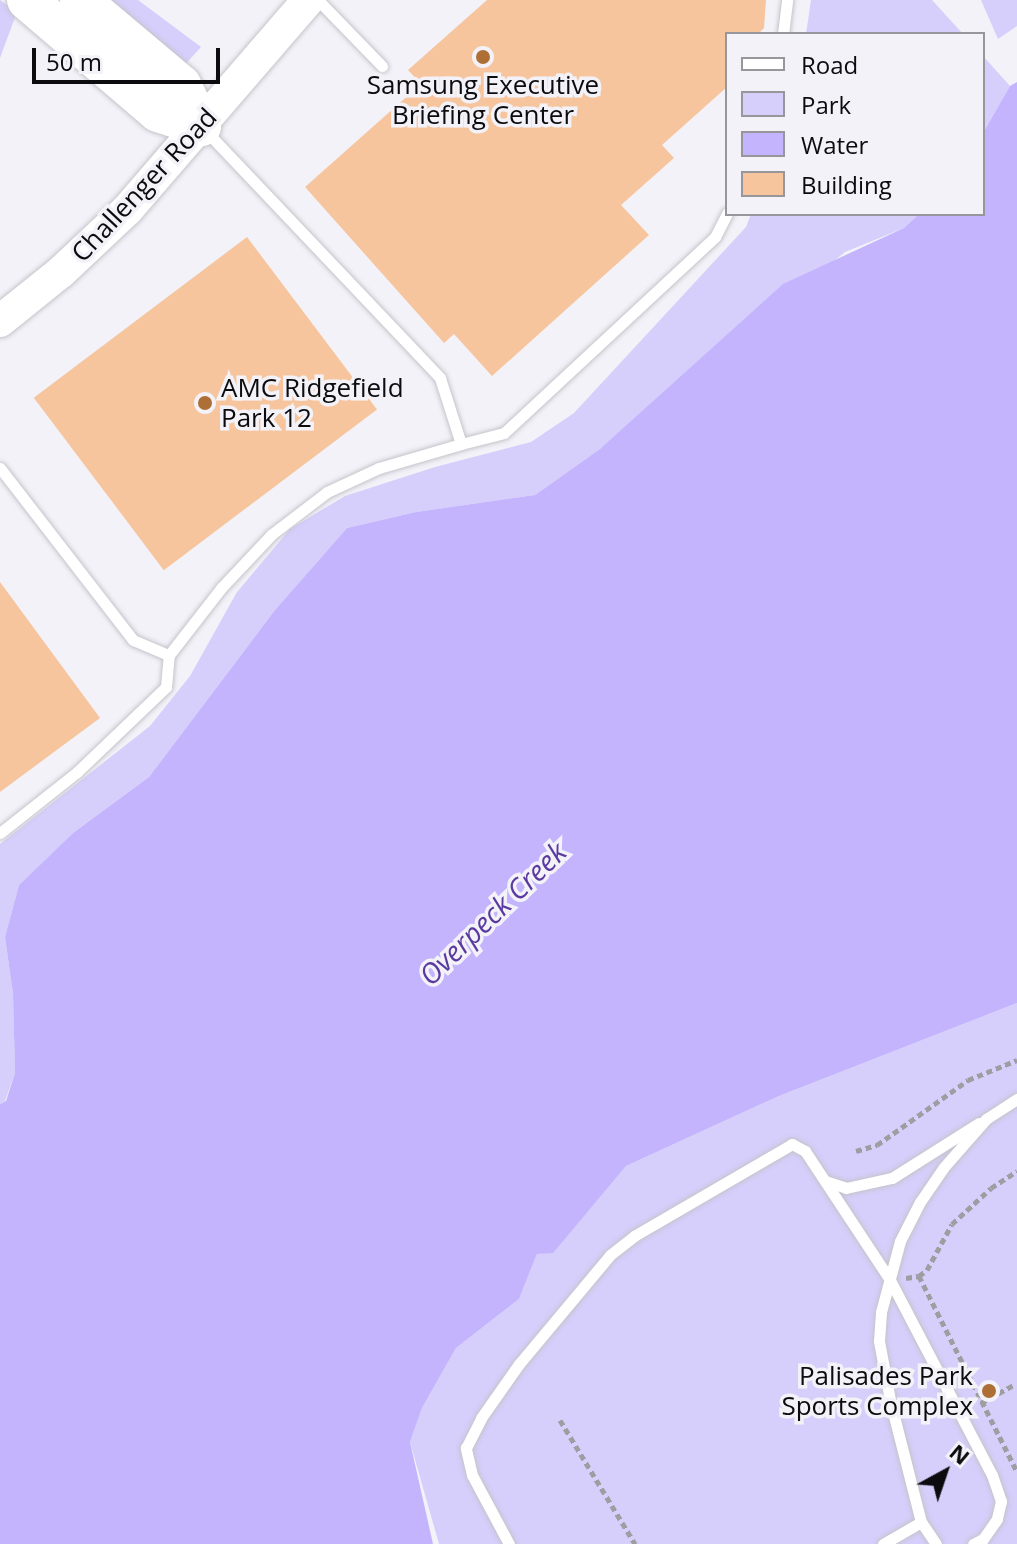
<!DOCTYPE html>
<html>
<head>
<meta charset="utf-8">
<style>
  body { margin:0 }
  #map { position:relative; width:1017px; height:1544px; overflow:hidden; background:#f3f2f8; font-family:"Open Sans",sans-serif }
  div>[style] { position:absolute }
  .green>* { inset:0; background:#d6cefb }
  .water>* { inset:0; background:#c4b4fd }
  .building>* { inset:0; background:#f6c59e; transform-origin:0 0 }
  .path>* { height:5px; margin-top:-2.5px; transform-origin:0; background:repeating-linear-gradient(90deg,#9e9da2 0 6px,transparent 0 10px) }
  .roads { filter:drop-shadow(0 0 2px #c5c4cb) drop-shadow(0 0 2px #c5c4cb) }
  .lane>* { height:11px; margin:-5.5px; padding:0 5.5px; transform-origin:5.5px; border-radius:5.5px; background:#fff }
  .secondary>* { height:32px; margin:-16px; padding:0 16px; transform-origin:16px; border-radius:16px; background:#fff }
  .highway>* { height:40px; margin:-20px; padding:0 20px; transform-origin:20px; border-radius:20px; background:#fff }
  .dots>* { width:22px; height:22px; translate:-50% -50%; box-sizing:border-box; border:4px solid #f3f2f8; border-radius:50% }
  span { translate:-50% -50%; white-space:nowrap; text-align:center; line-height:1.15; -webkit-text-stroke:7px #f3f2f8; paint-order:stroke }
  .poi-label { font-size:26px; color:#0c0c0e }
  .left { translate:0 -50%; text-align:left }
  .right { translate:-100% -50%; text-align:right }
  .street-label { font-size:26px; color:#0c0c0e }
  .water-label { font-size:28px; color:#5b3aa0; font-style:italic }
  .legend { position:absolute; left:725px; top:32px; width:260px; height:184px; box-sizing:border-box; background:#f3f2f8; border:2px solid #97969a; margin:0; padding:10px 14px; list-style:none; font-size:24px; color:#0c0c0e }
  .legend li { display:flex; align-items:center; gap:16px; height:40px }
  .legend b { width:40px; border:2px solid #97969a }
  .north { position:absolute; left:905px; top:1432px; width:80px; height:80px; -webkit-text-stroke:6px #f3f2f8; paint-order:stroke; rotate:40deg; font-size:22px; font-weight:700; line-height:32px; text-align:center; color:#0c0c0e }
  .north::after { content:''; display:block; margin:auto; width:28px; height:36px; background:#0c0c0e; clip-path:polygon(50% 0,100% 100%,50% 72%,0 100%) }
  .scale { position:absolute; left:32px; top:48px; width:188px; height:36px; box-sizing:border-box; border:4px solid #0c0c0e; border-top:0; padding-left:10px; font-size:24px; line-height:28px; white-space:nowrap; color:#0c0c0e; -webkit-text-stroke:6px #f3f2f8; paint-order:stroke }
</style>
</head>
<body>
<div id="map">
  <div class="green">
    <div style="clip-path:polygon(0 0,17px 12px,0 58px)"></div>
    <div style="clip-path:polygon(100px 0,138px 0,201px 47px,182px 68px)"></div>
    <div style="clip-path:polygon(811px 0,932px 0,963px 34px,806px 34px)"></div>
    <div style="clip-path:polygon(981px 0,1017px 0,1017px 26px,998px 39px)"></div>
    <div style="clip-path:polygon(983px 56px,1010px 86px,983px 133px)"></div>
    <div style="clip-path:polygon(751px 214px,919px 214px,904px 228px,845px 252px,600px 449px,535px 495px,416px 512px,347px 528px,275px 610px,149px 777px,73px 833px,19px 885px,5px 937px,13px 994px,15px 1073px,5px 1101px,0 1104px,0 844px,150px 726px,190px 676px,237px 592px,290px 529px,345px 496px,435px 467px,531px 442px,574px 413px,746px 227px)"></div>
    <div style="clip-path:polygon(1017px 1003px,1017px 1544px,439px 1544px,410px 1442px,422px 1408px,456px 1348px,519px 1299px,537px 1254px,553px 1252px,626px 1166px,779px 1096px)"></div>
  </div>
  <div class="water">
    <div style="clip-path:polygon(1017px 82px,1017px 1003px,779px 1096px,626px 1166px,553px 1253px,537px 1254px,519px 1299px,456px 1348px,422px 1408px,410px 1442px,433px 1544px,0 1544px,0 1104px,6px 1101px,15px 1073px,13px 994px,5px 937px,19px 885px,73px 833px,149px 777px,275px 610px,347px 528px,416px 512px,535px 495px,600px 449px,783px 284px,904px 228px,919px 214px,983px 214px,983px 133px,1010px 86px)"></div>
  </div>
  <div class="building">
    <div style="clip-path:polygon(487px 0,766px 0,764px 28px,758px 34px,727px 34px,727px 87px,662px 145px,674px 158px,621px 205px,649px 235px,492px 376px,454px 334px,444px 343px,305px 187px,421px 84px,408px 70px)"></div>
    <div style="left:247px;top:237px;width:216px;height:267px;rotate:53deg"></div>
    <div style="clip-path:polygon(0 582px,100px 718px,0 792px)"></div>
  </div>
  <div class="path">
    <div style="left:856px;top:1151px;width:22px;rotate:-16deg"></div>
    <div style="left:877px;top:1145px;width:112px;rotate:-35.5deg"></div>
    <div style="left:968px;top:1080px;width:53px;rotate:-22.2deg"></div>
    <div style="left:919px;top:1276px;width:219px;rotate:63.4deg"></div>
    <div style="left:906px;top:1278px;width:13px;rotate:-9deg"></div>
    <div style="left:919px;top:1276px;width:10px;rotate:-37deg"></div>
    <div style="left:927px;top:1270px;width:52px;rotate:-61.5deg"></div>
    <div style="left:952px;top:1224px;width:53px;rotate:-42.7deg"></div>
    <div style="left:991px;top:1188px;width:31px;rotate:-33deg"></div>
    <div style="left:981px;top:1403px;width:39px;rotate:-29deg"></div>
    <div style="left:560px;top:1420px;width:145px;rotate:58.8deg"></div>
  </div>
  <div class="roads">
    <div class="lane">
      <div style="left:318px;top:0;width:92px;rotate:45.9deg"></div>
      <div style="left:783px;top:34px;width:34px;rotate:-83deg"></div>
      <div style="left:204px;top:129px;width:343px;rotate:46.5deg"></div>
      <div style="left:440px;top:378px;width:69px;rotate:72.3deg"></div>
      <div style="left:461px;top:444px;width:44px;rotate:-14.3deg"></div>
      <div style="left:504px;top:433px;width:288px;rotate:-42.9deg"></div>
      <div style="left:715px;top:237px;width:27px;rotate:-63deg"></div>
      <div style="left:0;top:468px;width:217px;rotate:52.3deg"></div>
      <div style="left:133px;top:640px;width:39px;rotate:23deg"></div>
      <div style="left:169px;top:655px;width:86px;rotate:-52.1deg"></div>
      <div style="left:222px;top:587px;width:73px;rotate:-46.7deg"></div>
      <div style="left:272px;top:534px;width:69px;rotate:-37.4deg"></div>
      <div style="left:327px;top:492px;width:57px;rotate:-24.8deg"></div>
      <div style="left:379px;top:468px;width:85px;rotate:-16.3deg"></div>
      <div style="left:0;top:833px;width:98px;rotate:-38.4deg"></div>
      <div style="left:77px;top:772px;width:123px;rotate:-43.7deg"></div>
      <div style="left:166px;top:687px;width:32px;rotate:-85deg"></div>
      <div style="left:825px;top:1181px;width:22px;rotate:18deg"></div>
      <div style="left:846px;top:1188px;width:47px;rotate:-12.3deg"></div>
      <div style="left:892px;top:1178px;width:103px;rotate:-32.3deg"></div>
      <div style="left:509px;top:1544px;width:78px;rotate:-118.2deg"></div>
      <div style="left:472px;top:1475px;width:28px;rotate:-103deg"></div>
      <div style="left:466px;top:1448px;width:34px;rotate:-63deg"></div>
      <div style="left:481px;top:1418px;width:66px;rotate:-54.9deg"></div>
      <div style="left:519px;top:1364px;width:142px;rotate:-50.1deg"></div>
      <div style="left:610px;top:1255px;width:31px;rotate:-38deg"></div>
      <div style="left:634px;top:1236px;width:183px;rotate:-30.2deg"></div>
      <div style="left:792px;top:1144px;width:15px;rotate:28deg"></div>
      <div style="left:805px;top:1151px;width:154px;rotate:56.6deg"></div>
      <div style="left:890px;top:1280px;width:220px;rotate:62.4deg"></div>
      <div style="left:992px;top:1475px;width:28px;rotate:71deg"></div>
      <div style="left:1001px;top:1501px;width:18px;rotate:103deg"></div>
      <div style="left:997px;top:1519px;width:24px;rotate:125deg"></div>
      <div style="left:983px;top:1539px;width:11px;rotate:153deg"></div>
      <div style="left:883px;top:1544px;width:44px;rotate:-30.1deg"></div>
      <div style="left:936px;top:1544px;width:27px;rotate:-124deg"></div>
      <div style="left:921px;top:1522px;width:126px;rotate:-104.3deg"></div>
      <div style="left:890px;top:1400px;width:60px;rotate:-100.6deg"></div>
      <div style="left:879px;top:1341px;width:29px;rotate:-86deg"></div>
      <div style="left:881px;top:1312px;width:73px;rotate:-75deg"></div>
      <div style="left:900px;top:1241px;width:44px;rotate:-62.9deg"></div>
      <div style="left:920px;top:1202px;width:42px;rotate:-55.6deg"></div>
      <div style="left:944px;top:1167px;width:64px;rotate:-48.8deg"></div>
      <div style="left:986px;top:1119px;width:37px;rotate:-33deg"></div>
    </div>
    <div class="secondary">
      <div style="left:0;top:321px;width:78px;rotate:-38.8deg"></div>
      <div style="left:61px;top:272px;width:91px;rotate:-43.2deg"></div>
      <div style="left:127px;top:210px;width:277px;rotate:-49.2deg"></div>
    </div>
    <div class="highway">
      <div style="left:27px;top:0;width:172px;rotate:40.5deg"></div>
      <div style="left:158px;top:112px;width:45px;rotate:18deg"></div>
      <div style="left:80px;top:0;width:132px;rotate:40.1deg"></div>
      <div style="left:181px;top:85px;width:46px;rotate:64deg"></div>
    </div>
  </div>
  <div class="dots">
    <div style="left:483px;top:57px;background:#ad6f35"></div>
    <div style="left:205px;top:403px;background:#ad6f35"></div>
    <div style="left:989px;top:1391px;background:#ad6f35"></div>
  </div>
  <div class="poi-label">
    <span style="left:483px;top:100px">Samsung Executive<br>Briefing Center</span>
    <span class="left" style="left:221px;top:403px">AMC Ridgefield<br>Park 12</span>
    <span class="right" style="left:973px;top:1391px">Palisades Park<br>Sports Complex</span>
  </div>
  <div class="street-label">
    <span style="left:144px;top:185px;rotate:-47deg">Challenger Road</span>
  </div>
  <div class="water-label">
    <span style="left:492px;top:913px;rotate:-44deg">Overpeck Creek</span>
  </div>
  <ul class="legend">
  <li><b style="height:10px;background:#fff"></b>Road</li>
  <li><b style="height:22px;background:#d6cefb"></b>Park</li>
  <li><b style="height:22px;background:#c4b4fd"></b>Water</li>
  <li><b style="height:22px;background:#f6c59e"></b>Building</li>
  </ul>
  <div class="north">N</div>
  <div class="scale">50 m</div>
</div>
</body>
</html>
